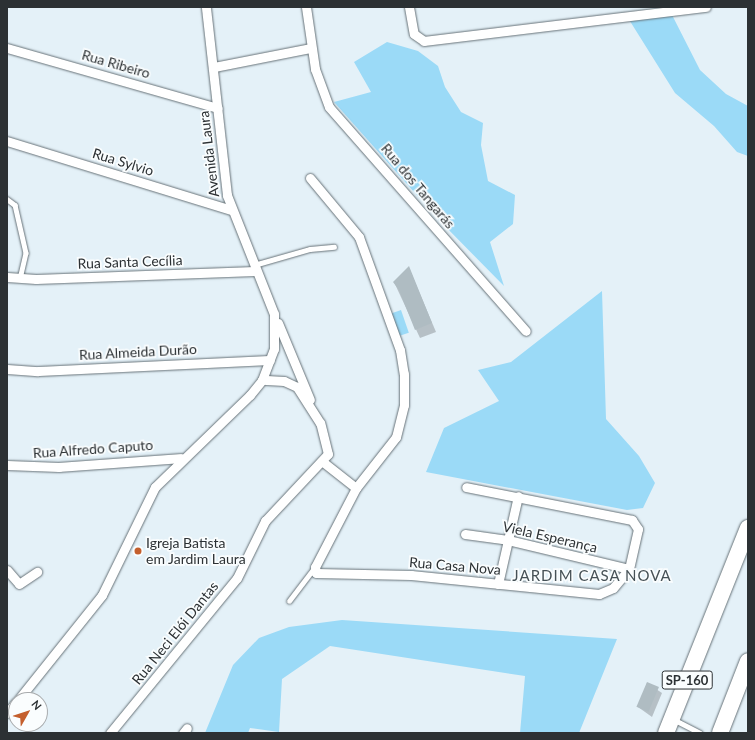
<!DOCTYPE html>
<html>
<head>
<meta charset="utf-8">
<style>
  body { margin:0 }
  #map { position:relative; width:755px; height:740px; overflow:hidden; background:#e4f1f8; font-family:Lato,sans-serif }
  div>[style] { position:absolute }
  .green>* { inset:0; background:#9bdaf7; transform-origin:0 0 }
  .shadow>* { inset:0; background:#0003 }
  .building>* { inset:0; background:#afbcc2; transform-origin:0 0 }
  .roads { filter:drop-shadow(0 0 1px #677278) drop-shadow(0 0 1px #677278) }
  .service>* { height:4.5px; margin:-2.25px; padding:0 2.25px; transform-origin:2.25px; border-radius:2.25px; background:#fff }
  .minor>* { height:9px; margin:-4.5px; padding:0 4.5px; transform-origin:4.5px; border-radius:4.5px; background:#fff }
  .motorway>* { height:16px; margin:-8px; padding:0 8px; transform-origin:8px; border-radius:8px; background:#fff }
  .dots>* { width:11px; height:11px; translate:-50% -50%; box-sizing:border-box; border:2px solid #fafdfe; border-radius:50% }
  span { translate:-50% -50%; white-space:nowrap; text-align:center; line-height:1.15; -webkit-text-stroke:3.5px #fafdfe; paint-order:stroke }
  .shield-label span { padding:1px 3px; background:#fafdfe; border:1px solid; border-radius:3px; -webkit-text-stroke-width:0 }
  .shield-label { font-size:13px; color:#2c3134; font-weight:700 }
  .street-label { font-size:14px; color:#2c3134 }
  .poi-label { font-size:14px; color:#2c3134 }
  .left { translate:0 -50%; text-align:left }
  .neighbourhood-label { font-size:15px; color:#465156; letter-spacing:1px }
  .frame { position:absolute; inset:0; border:8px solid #2c3134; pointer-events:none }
  .north { position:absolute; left:8px; top:692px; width:40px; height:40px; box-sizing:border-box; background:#fafdfe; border:1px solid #a8abad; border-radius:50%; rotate:51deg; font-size:11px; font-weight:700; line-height:16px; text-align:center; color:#2c3134 }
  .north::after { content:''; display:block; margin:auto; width:14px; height:18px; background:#c45f2d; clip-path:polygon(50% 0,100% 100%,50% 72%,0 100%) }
</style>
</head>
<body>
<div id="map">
  <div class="green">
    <div style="clip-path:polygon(670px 11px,700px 70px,726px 94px,748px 106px,748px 156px,737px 152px,714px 126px,675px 93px,628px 18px)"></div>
    <div style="clip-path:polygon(387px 42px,418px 51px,438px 66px,445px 87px,461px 112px,483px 123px,481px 145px,488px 181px,515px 195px,513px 224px,490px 242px,504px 286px,438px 219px,334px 102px,371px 92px,354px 62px)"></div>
    <div style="clip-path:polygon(602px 291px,606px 419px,639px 456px,655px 483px,643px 508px,627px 510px,426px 472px,444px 428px,499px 401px,478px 370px,511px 362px)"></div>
    <div style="left:401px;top:310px;width:24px;height:12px;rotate:71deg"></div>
    <div style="clip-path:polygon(342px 620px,617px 639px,579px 733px,520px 733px,525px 676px,330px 646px,282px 679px,279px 732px,250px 728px,248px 733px,205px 733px,233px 665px,259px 638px,289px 627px)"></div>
  </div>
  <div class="shadow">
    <div style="clip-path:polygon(409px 268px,436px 332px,420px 338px,394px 282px)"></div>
    <div style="clip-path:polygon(647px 683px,662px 693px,652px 717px,638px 707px)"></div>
  </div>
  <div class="building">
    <div style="clip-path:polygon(409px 266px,432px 323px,415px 330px,399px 290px,393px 282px)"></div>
    <div style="left:647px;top:682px;width:13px;height:27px;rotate:23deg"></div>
  </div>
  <div class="roads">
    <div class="service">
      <div style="left:7px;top:199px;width:10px;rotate:37deg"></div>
      <div style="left:15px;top:205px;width:49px;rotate:77.1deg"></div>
      <div style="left:26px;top:253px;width:26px;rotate:103deg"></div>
      <div style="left:254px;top:265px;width:58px;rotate:-15.9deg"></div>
      <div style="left:310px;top:249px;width:24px;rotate:-5deg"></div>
      <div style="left:289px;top:601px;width:43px;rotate:-52.6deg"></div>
      <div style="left:675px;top:720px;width:28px;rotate:27deg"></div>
    </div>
    <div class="minor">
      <div style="left:306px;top:7px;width:63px;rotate:81.7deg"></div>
      <div style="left:315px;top:69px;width:40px;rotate:69.8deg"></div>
      <div style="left:329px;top:107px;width:298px;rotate:48.7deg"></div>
      <div style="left:409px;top:7px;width:27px;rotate:80deg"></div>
      <div style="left:414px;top:34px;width:12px;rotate:35deg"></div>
      <div style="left:424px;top:41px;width:284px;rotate:-6.9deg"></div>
      <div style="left:7px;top:48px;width:219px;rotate:15.9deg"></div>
      <div style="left:214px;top:67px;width:99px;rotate:-11.1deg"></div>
      <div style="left:7px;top:141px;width:234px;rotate:17.1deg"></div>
      <div style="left:310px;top:178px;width:77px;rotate:50.3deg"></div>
      <div style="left:359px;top:237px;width:120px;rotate:70.1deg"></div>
      <div style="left:400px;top:350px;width:24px;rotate:81deg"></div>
      <div style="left:404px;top:374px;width:31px;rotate:90deg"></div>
      <div style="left:404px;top:405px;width:33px;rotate:104deg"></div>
      <div style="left:396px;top:437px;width:65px;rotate:128.1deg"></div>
      <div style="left:356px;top:488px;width:89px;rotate:117.4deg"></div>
      <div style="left:315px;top:567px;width:6px;rotate:81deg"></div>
      <div style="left:316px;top:573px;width:95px;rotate:1.2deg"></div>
      <div style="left:411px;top:575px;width:189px;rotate:5.8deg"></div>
      <div style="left:599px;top:594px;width:15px;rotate:-23deg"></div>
      <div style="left:613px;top:588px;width:25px;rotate:-50deg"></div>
      <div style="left:629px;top:569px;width:41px;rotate:-77.3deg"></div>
      <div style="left:638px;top:529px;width:11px;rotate:-124deg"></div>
      <div style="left:632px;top:520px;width:169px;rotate:-168.8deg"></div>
      <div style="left:7px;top:277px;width:29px;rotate:4deg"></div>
      <div style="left:36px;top:279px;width:219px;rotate:-2.1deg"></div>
      <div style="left:278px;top:323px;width:83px;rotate:67.4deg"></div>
      <div style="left:7px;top:369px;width:31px;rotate:4deg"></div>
      <div style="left:38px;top:371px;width:232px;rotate:-2.7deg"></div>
      <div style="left:323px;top:462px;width:42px;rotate:38.2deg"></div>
      <div style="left:7px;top:465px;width:52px;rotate:2.2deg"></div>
      <div style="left:59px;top:467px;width:122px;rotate:-4.2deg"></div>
      <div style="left:465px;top:534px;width:43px;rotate:7.9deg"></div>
      <div style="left:508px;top:540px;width:124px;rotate:13.5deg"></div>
      <div style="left:7px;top:570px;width:18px;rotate:49deg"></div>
      <div style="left:19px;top:584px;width:22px;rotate:-34deg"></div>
      <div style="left:498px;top:584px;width:90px;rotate:-77.2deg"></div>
      <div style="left:18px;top:700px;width:134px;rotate:-51.3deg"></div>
      <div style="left:102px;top:595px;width:120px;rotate:-63.9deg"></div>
      <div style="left:155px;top:487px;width:132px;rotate:-44.1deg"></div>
      <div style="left:250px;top:395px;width:19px;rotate:-51deg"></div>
      <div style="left:262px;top:380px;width:33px;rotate:-69deg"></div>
      <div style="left:274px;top:349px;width:35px;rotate:-90deg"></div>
      <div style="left:274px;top:314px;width:128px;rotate:-111.6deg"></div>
      <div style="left:227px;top:195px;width:189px;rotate:-96.4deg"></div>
      <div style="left:7px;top:713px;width:14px;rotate:-51deg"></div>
      <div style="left:110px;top:733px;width:200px;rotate:-50.7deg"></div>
      <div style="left:237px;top:578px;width:64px;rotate:-63.8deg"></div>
      <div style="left:265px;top:521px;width:92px;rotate:-46.8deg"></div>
      <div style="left:328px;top:454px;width:32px;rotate:-104deg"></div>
      <div style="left:320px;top:423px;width:43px;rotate:-122.6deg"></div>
      <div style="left:297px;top:387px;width:14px;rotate:-155deg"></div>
      <div style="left:284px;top:381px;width:22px;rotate:-177deg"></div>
      <div style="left:183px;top:733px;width:6px;rotate:-51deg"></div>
    </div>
    <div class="motorway">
      <div style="left:666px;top:733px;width:221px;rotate:-68.2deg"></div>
      <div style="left:720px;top:733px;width:77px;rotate:-68.7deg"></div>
    </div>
  </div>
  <div class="dots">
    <div style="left:138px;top:551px;background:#c45f2d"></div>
  </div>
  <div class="shield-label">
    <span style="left:687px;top:680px">SP-160</span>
  </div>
  <div class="street-label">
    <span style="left:116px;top:64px;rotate:16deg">Rua Ribeiro</span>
    <span style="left:209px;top:154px;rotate:-97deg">Avenida Laura</span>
    <span style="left:123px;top:162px;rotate:17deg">Rua Sylvio</span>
    <span style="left:418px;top:186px;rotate:50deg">Rua dos Tangarás</span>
    <span style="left:130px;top:262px;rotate:-2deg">Rua Santa Cecília</span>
    <span style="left:138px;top:352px;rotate:-3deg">Rua Almeida Durão</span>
    <span style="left:93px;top:449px;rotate:-4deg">Rua Alfredo Caputo</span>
    <span style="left:550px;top:537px;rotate:13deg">Viela Esperança</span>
    <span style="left:455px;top:566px;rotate:5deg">Rua Casa Nova</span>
    <span style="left:175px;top:633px;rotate:-51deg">Rua Neci Elói Dantas</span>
  </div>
  <div class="poi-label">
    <span class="left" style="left:146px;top:551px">Igreja Batista<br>em Jardim Laura</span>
  </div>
  <div class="neighbourhood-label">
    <span style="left:592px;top:576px">JARDIM CASA NOVA</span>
  </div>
  <div class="frame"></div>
  <div class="north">N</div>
</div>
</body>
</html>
